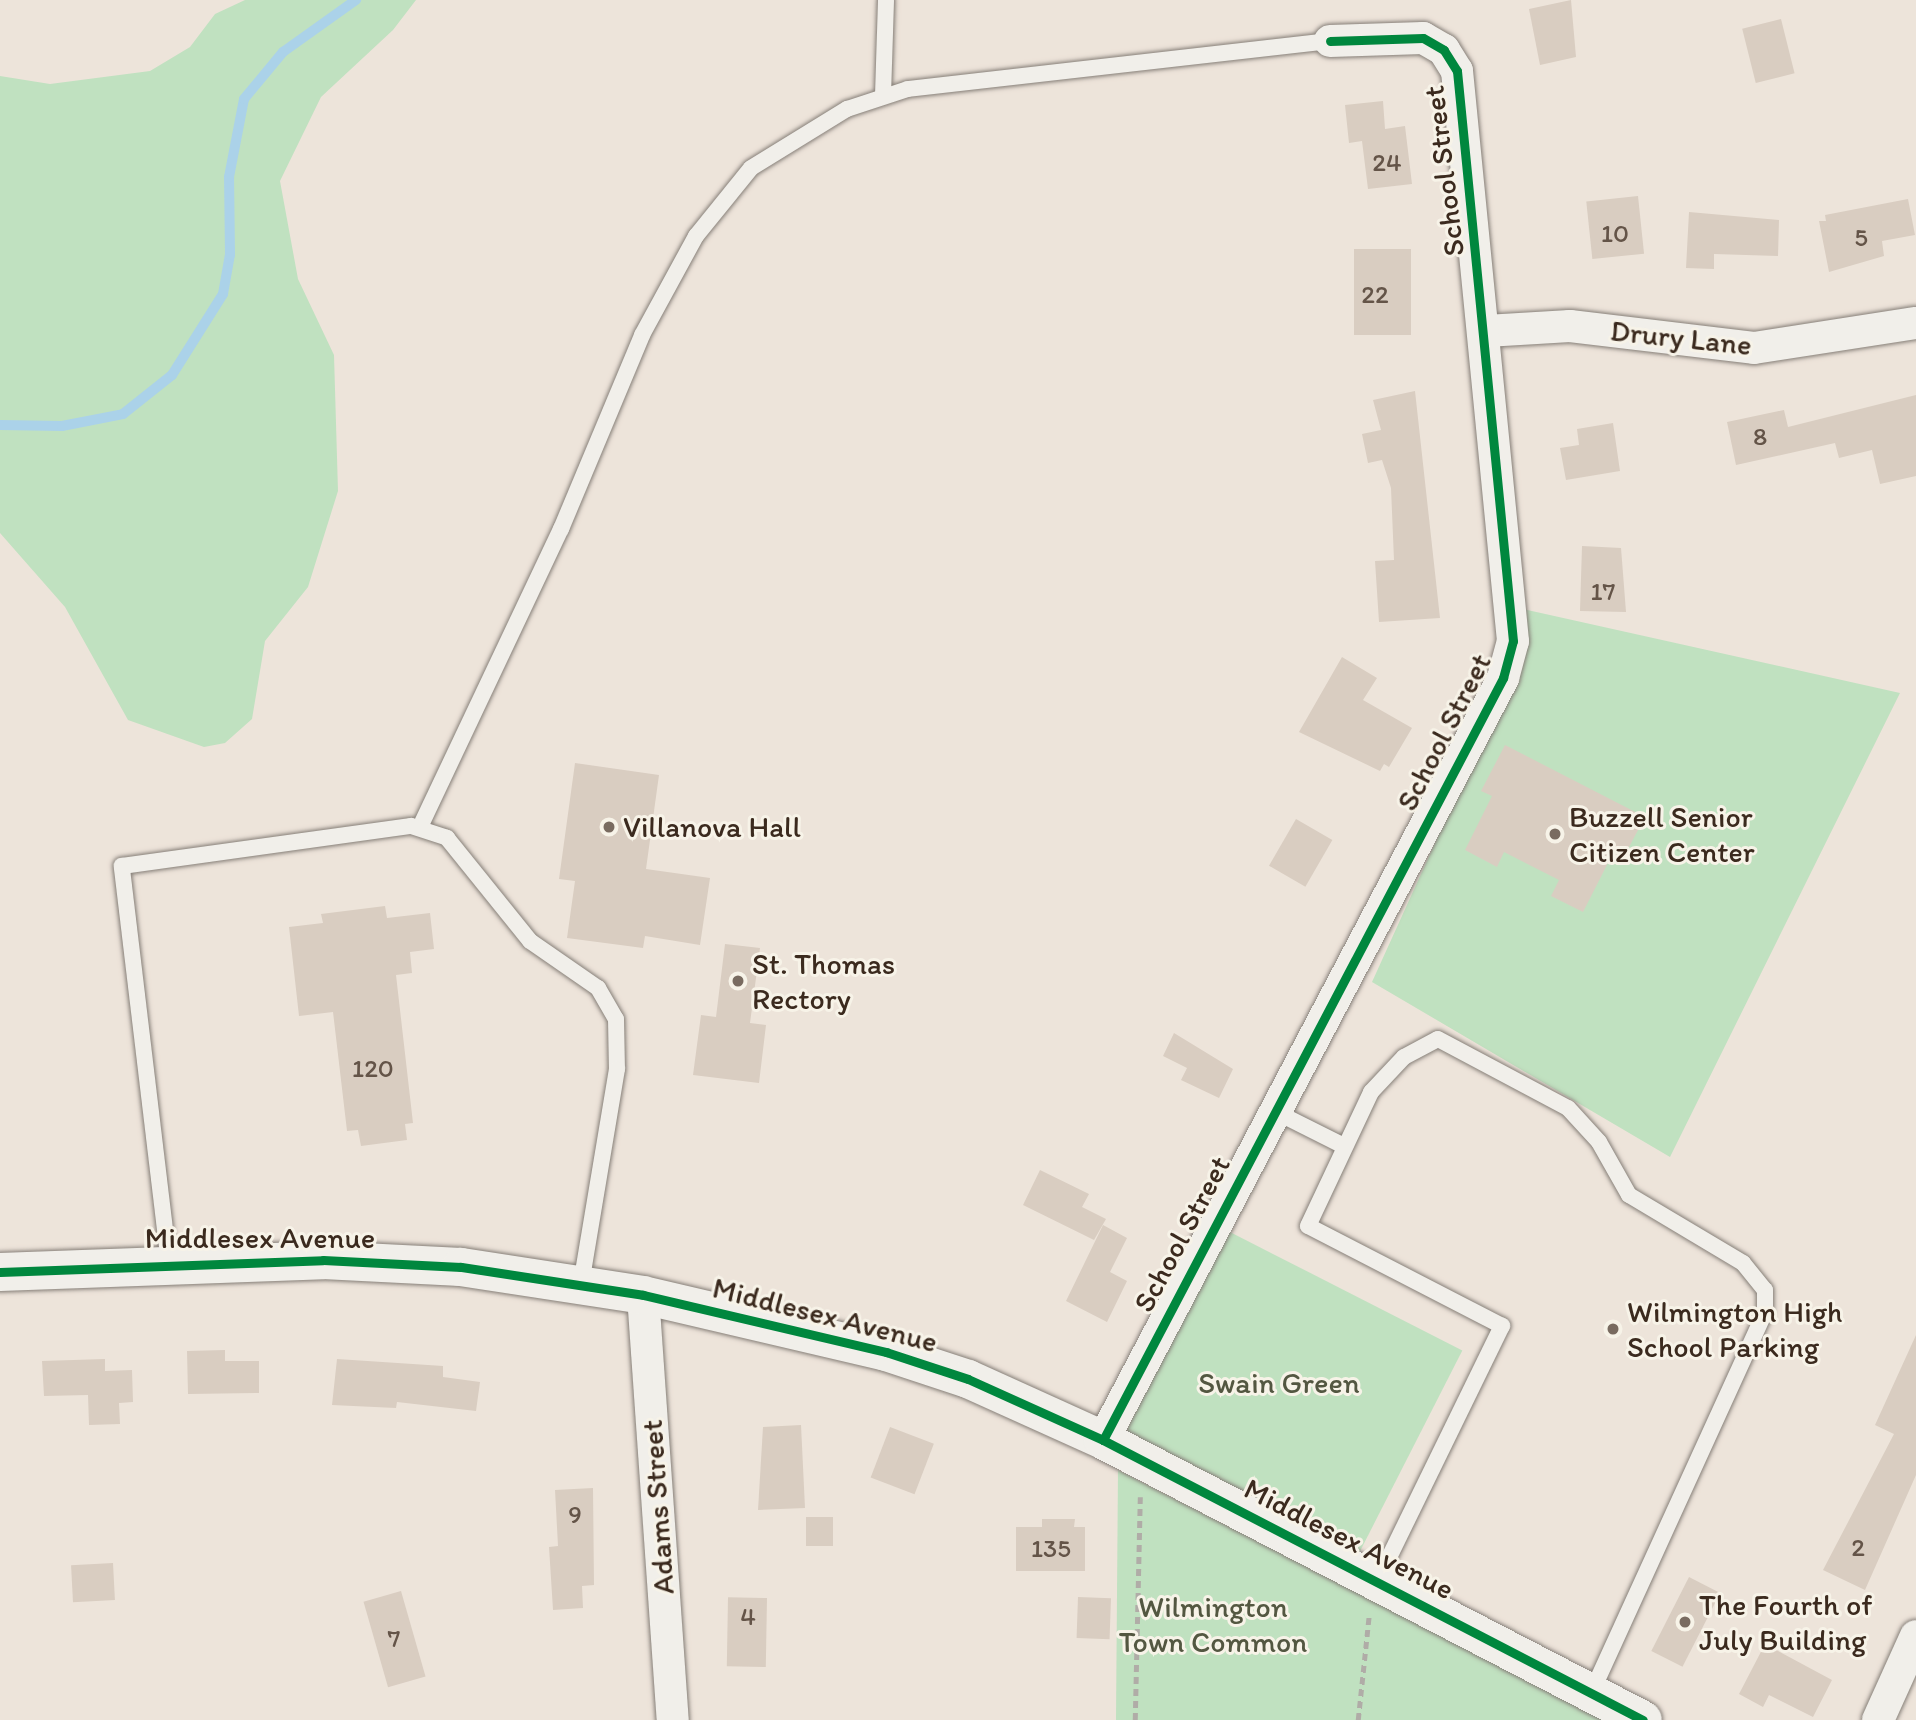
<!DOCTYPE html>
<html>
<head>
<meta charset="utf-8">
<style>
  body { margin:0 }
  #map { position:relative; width:1916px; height:1720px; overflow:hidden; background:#ede4da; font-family:Itim,sans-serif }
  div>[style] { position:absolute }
  .green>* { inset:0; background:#c0e1c0; transform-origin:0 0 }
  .stream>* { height:10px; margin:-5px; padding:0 5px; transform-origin:5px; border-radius:5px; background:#abd2e9 }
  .building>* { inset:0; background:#d9cdc1; transform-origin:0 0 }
  .path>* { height:4.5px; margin-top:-2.25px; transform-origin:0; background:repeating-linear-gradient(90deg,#b0aca7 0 7px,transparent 0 12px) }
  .roads { filter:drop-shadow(0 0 2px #867f78) drop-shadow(0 0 2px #867f78) }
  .lane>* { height:16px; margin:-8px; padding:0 8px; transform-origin:8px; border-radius:8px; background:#f1efea }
  .street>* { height:32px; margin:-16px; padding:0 16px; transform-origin:16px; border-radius:16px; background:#f1efea }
  .secondary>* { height:38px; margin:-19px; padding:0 19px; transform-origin:19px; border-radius:19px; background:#f1efea }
  .cycleway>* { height:9px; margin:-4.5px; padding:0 4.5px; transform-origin:4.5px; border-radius:4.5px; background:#00873e }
  .dots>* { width:19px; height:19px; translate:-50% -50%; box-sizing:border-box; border:4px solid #f7f3e8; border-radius:50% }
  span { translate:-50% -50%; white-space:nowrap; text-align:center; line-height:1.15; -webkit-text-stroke:6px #f7f3e8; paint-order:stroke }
  .number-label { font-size:26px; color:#645448 }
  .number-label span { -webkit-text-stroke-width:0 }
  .street-label { font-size:30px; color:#3b2a1e }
  .poi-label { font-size:30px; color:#3b2a1e }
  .left { translate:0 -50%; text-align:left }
  .park-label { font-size:30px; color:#535741 }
</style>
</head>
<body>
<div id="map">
  <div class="green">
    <div style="clip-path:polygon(245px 0,416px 0,393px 30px,321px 97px,280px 181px,298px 279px,334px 355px,338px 491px,308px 587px,265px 641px,252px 719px,225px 743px,204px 747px,128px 720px,65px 607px,0 533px,0 76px,50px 84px,150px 71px,190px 47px,215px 14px)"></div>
    <div style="clip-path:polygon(1523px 609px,1900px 693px,1670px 1157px,1372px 982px,1519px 658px)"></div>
    <div style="left:1228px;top:1231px;width:263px;height:227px;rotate:27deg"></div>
    <div style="clip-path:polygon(1118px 1470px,1605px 1720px,1116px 1720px)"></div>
  </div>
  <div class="stream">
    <div style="left:0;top:425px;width:62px;rotate:0.9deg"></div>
    <div style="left:62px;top:426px;width:62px;rotate:-11.1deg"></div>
    <div style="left:123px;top:414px;width:63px;rotate:-38.5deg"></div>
    <div style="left:172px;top:375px;width:96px;rotate:-57.8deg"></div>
    <div style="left:223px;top:294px;width:40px;rotate:-80deg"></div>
    <div style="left:230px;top:255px;width:78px;rotate:-90.7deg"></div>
    <div style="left:229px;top:177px;width:79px;rotate:-79.1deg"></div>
    <div style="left:244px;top:99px;width:61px;rotate:-50.3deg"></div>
    <div style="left:283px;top:52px;width:90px;rotate:-35.5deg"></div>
  </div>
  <div class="building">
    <div style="clip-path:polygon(1571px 0,1576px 57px,1540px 65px,1529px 9px)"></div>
    <div style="left:1781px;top:19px;width:56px;height:40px;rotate:76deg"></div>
    <div style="clip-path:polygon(1383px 101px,1385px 129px,1405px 126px,1412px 184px,1368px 189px,1362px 141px,1349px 143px,1345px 105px)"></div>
    <div style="left:1638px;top:196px;width:58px;height:52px;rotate:84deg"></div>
    <div style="clip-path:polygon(1908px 199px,1915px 235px,1882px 241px,1884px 256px,1829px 272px,1819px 221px,1826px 221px,1825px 215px)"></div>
    <div style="clip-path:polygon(1689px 212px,1779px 220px,1778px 256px,1714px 254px,1714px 269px,1686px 268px)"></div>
    <div style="left:1411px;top:249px;width:86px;height:57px;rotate:90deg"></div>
    <div style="clip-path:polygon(1415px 391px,1440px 618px,1379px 622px,1375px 561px,1394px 560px,1391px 488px,1382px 460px,1368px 463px,1362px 434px,1381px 430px,1373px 400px)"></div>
    <div style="clip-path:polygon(1916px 395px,1916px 476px,1880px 484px,1872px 450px,1839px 458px,1835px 443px,1736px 465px,1727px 422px,1784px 410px,1788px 427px)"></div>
    <div style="clip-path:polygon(1613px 423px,1620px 471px,1566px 480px,1560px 448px,1579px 445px,1577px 429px)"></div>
    <div style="clip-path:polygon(1582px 546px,1621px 548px,1626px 612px,1580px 611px)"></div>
    <div style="clip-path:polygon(1342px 657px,1377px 678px,1363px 700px,1412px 728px,1389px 767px,1384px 764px,1380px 771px,1299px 732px)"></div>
    <div style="clip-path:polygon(1505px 745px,1645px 817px,1621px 862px,1611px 857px,1583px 912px,1551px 896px,1559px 880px,1504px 852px,1497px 867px,1465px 850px,1492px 796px,1481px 791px)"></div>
    <div style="clip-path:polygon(575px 763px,659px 775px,646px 869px,710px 878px,700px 945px,645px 936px,643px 948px,567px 938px,575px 881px,559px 879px)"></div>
    <div style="left:1296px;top:819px;width:42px;height:54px;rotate:30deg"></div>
    <div style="clip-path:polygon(385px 906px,387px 918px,430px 913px,434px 949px,410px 952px,412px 973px,396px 975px,413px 1123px,405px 1124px,407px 1140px,361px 1146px,358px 1130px,347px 1131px,333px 1012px,299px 1016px,289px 927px,323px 923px,321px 914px)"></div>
    <div style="clip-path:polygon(725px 944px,760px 948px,750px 1023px,766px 1025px,759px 1083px,693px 1075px,701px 1015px,716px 1017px)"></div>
    <div style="clip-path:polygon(1174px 1033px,1233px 1069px,1219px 1098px,1181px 1080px,1187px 1068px,1163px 1056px)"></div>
    <div style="clip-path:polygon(1040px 1170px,1089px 1194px,1082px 1207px,1106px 1219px,1094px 1240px,1023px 1205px)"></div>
    <div style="clip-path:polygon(1103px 1225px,1127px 1238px,1110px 1272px,1127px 1281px,1107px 1322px,1066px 1301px)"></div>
    <div style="clip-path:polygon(1916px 1335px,1916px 1475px,1865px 1590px,1823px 1570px,1894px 1434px,1875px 1425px)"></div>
    <div style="clip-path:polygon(225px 1350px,225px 1361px,259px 1361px,259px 1393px,188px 1394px,187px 1351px)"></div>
    <div style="clip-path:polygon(105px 1359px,105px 1371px,132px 1370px,133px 1402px,119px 1403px,120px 1424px,89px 1425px,88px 1395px,44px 1396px,42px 1361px)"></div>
    <div style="clip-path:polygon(337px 1359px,443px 1366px,443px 1377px,480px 1382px,476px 1411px,397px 1402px,396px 1408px,332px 1405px)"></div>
    <div style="clip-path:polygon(801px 1425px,805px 1508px,758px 1510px,763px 1427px)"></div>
    <div style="left:890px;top:1427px;width:47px;height:54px;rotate:21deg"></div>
    <div style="clip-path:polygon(593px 1488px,594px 1585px,582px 1586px,583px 1608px,553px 1610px,549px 1547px,558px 1546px,555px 1490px)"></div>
    <div style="left:806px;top:1517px;width:27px;height:29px"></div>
    <div style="clip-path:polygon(1042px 1519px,1075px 1519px,1074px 1527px,1085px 1527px,1085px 1571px,1016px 1571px,1016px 1527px,1042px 1527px)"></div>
    <div style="left:113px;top:1563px;width:37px;height:42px;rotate:87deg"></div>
    <div style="left:1689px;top:1577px;width:35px;height:83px;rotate:27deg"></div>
    <div style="left:401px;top:1591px;width:89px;height:39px;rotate:74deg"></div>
    <div style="left:1078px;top:1597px;width:33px;height:41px;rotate:2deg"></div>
    <div style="left:767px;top:1598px;width:69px;height:39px;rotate:91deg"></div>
    <div style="clip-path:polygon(1765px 1644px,1832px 1680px,1813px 1717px,1769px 1695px,1763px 1707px,1739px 1694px)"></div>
  </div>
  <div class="path">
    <div style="left:1135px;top:1720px;width:223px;rotate:-88.7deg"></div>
    <div style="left:1358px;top:1720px;width:105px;rotate:-84deg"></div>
  </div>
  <div class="roads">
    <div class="lane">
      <div style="left:883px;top:96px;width:96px;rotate:-88.2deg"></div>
      <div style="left:420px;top:827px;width:330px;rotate:-64.7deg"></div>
      <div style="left:561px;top:529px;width:210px;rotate:-67.3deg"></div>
      <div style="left:642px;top:335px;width:113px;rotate:-61.4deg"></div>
      <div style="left:696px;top:236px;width:87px;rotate:-51deg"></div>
      <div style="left:751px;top:168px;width:113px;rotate:-31.6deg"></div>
      <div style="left:847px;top:109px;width:64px;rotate:-18.2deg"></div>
      <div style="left:908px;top:89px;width:425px;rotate:-6.5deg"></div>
      <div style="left:1274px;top:1111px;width:78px;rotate:26.6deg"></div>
      <div style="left:169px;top:1263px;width:400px;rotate:-96.8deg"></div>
      <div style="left:122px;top:866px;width:292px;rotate:-7.9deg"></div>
      <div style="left:411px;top:826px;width:38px;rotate:18deg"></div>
      <div style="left:447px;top:838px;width:132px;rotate:51.1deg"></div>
      <div style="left:530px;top:941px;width:83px;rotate:34.7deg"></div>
      <div style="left:598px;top:988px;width:36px;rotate:60deg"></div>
      <div style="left:616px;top:1019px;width:50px;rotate:88.9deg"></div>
      <div style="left:617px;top:1069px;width:218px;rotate:99.5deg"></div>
      <div style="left:1378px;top:1580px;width:283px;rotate:-64deg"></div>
      <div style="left:1502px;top:1326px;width:218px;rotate:-152.7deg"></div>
      <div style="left:1308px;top:1226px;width:148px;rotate:-64.8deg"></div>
      <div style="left:1371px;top:1092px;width:48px;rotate:-46.7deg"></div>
      <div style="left:1404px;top:1057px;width:38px;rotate:-28deg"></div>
      <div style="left:1438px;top:1039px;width:147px;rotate:28deg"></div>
      <div style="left:1568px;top:1108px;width:46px;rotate:47.6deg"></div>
      <div style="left:1599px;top:1142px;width:61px;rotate:60.5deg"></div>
      <div style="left:1629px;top:1195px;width:133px;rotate:30.8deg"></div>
      <div style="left:1743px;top:1263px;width:35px;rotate:51deg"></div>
      <div style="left:1765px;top:1290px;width:22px;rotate:90deg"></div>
      <div style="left:1765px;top:1312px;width:419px;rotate:114.5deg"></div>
    </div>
    <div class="street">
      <div style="left:1486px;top:331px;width:84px;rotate:-3.4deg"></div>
      <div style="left:1570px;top:326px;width:185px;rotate:6.8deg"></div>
      <div style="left:1754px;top:348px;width:164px;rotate:-8.8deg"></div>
      <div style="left:643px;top:1295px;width:426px;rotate:86deg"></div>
      <div style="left:1103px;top:1440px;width:861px;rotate:-62.3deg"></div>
      <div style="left:1503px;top:678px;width:38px;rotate:-75deg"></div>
      <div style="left:1513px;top:641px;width:573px;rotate:-95.61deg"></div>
      <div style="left:1457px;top:71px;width:25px;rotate:-122deg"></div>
      <div style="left:1444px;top:50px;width:24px;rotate:-150deg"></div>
      <div style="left:1423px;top:38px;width:93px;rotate:178.2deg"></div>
      <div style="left:1878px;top:1720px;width:92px;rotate:-65.7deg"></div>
    </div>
    <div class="secondary">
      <div style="left:0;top:1272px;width:323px;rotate:-2.1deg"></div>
      <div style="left:323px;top:1260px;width:138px;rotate:2.9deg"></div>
      <div style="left:461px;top:1267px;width:184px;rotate:8.7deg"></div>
      <div style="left:643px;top:1295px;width:250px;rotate:13.2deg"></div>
      <div style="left:886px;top:1352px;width:86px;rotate:18.2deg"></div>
      <div style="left:968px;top:1379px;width:148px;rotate:24.3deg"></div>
      <div style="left:1103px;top:1440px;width:608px;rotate:27.41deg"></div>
    </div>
  </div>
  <div class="cycleway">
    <div style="left:0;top:1272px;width:323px;rotate:-2.1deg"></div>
    <div style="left:323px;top:1260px;width:138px;rotate:2.9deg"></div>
    <div style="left:461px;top:1267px;width:184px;rotate:8.7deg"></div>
    <div style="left:643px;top:1295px;width:250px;rotate:13.2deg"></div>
    <div style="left:886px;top:1352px;width:86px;rotate:18.2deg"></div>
    <div style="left:968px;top:1379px;width:148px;rotate:24.3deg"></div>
    <div style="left:1103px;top:1440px;width:608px;rotate:27.41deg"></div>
    <div style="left:1103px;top:1440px;width:861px;rotate:-62.3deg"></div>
    <div style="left:1503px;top:678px;width:38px;rotate:-75deg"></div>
    <div style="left:1513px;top:641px;width:573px;rotate:-95.61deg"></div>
    <div style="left:1457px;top:71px;width:25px;rotate:-122deg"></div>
    <div style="left:1444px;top:50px;width:24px;rotate:-150deg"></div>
    <div style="left:1423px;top:38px;width:93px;rotate:178.2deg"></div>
  </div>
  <div class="dots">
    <div style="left:609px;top:827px;background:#796b60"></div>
    <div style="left:1555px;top:834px;background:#796b60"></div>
    <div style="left:738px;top:981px;background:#796b60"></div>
    <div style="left:1613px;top:1329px;background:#796b60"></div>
    <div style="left:1685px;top:1622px;background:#796b60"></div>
  </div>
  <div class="number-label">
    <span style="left:1387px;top:163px">24</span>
    <span style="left:1615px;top:234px">10</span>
    <span style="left:1861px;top:238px">5</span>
    <span style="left:1375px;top:295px">22</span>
    <span style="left:1760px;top:437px">8</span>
    <span style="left:1603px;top:592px">17</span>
    <span style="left:373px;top:1069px">120</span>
    <span style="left:575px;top:1515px">9</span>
    <span style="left:1858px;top:1548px">2</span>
    <span style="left:1051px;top:1549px">135</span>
    <span style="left:748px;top:1617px">4</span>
    <span style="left:394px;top:1639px">7</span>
  </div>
  <div class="street-label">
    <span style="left:1444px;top:171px;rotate:-97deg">School Street</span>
    <span style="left:1681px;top:338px;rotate:6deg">Drury Lane</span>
    <span style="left:1444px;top:732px;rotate:-63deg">School Street</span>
    <span style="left:1182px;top:1234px;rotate:-62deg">School Street</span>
    <span style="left:260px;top:1238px">Middlesex Avenue</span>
    <span style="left:825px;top:1315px;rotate:14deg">Middlesex Avenue</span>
    <span style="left:658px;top:1507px;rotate:-94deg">Adams Street</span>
    <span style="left:1349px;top:1539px;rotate:27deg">Middlesex Avenue</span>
  </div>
  <div class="poi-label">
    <span class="left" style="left:1569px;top:834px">Buzzell Senior<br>Citizen Center</span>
    <span class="left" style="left:623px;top:827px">Villanova Hall</span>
    <span class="left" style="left:752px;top:981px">St. Thomas<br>Rectory</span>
    <span class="left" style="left:1627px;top:1329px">Wilmington High<br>School Parking</span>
    <span class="left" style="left:1699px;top:1622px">The Fourth of<br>July Building</span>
  </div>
  <div class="park-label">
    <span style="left:1279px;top:1383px">Swain Green</span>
    <span style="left:1213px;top:1624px">Wilmington<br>Town Common</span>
  </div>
</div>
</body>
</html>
